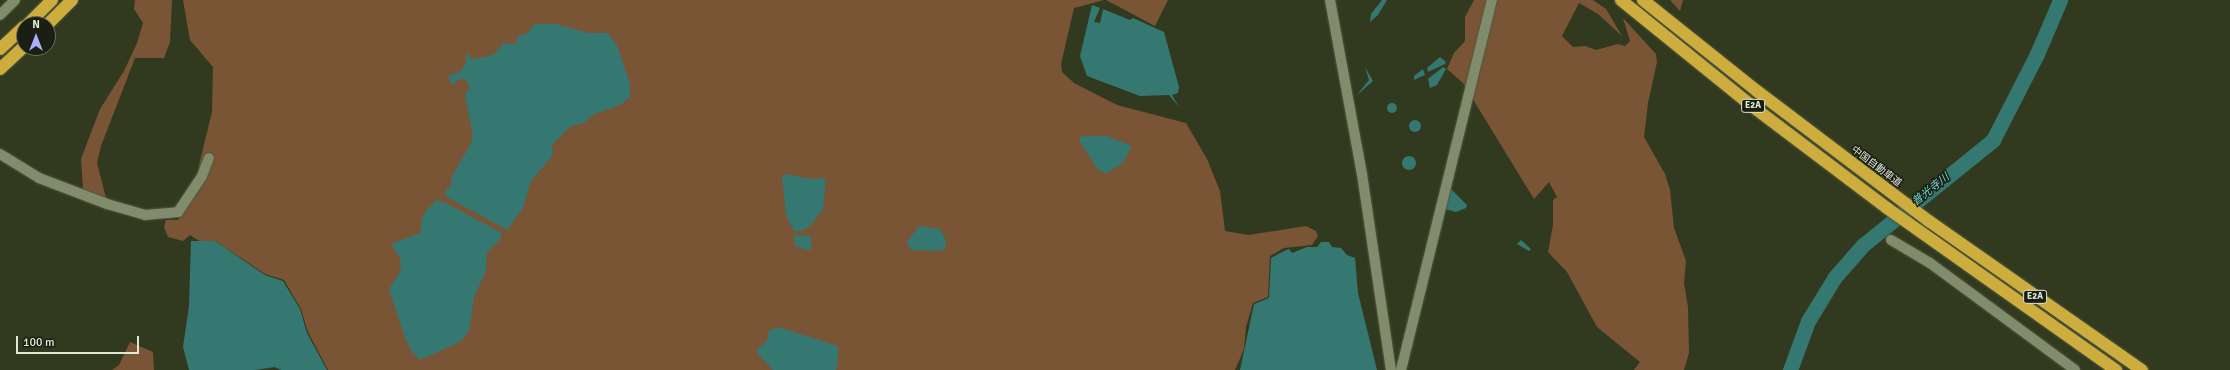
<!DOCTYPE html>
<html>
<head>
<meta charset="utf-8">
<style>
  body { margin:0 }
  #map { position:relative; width:2230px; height:370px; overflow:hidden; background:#313a1e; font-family:Signika,"Noto Sans JP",sans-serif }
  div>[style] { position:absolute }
  .forest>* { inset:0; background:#7a5535 }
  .water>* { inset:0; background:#357771 }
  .round { border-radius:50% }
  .river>* { height:15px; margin:-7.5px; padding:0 7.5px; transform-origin:7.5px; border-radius:7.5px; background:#357771 }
  .roads { filter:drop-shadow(0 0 1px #51583f) drop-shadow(0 0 1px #51583f) }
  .minor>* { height:10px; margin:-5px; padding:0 5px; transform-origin:5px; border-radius:5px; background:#818c6d }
  .highway>* { height:12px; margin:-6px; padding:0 6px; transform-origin:6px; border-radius:6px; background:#cdad3d }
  span { translate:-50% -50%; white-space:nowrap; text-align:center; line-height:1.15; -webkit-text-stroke:3px #1b1f13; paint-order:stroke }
  .shield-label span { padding:1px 3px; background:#1b1f13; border:1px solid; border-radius:3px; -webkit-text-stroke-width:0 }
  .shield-label { font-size:9px; color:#e0e7d5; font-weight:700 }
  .street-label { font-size:10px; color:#e0e7d5 }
  .water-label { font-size:11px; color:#75dcd2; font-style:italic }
  .north { position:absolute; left:16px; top:16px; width:40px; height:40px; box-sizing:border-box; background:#1b1f13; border:1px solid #6a6f61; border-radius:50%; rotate:0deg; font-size:11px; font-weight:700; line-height:16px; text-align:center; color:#e0e7d5 }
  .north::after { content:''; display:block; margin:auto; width:14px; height:18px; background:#acaffb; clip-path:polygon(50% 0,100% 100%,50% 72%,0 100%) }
  .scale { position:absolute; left:16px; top:336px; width:123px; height:18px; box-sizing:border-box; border:2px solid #e0e7d5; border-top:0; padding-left:5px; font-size:12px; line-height:14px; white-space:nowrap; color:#e0e7d5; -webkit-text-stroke:3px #1b1f13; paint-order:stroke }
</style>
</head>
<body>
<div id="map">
  <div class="forest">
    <div style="clip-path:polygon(135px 0,172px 0,170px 42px,164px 58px,135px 58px,101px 146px,97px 163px,106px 198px,96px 197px,83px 189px,81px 159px,100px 109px,124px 71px,137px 43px,143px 23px,134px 9px)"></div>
    <div style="clip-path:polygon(183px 0,1104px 0,1074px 8px,1061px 64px,1062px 72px,1074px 83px,1117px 105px,1186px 123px,1207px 159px,1220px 191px,1225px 231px,1249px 235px,1306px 226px,1316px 231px,1318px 236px,1312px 245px,1284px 248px,1270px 256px,1268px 297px,1253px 303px,1246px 327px,1244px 349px,1235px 370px,328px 370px,308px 332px,301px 309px,284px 280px,265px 274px,215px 241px,201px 242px,190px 235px,183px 241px,168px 237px,164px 227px,166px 220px,178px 220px,199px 187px,199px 165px,212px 112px,213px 67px,190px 40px)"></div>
    <div style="clip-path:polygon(1106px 0,1168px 0,1155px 26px)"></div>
    <div style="clip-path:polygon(1474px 0,1593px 0,1606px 9px,1622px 36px,1598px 14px,1579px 3px,1562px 36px,1573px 47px,1585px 46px,1596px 50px,1618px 44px,1625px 46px,1630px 41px,1623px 18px,1656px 54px,1657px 62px,1648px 103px,1644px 137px,1665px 174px,1670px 190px,1674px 228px,1686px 261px,1684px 283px,1688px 307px,1689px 353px,1684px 370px,1634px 370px,1640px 362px,1597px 327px,1567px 272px,1548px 252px,1553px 225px,1553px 200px,1557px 197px,1549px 182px,1534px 199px,1463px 83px,1447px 69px,1454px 53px,1465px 41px,1465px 17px)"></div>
    <div style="clip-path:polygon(1670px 0,1683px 0,1680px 11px)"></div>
    <div style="clip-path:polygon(130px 342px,153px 352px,154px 370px,112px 370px,119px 365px)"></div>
  </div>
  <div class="water">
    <div style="clip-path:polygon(1382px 0,1387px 0,1378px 15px,1370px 22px,1371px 14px)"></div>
    <div style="clip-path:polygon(1092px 5px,1100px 8px,1094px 22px,1100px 23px,1103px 9px,1130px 20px,1133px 18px,1164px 32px,1179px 87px,1178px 93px,1172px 95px,1179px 107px,1169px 95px,1140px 96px,1087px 76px,1080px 56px)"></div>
    <div style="clip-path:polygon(534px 24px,555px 24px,589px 33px,608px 33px,617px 45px,625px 69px,630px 85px,630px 97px,620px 105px,592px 115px,584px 123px,571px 126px,552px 145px,553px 155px,531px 181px,523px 208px,507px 230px,445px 196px,446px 189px,450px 188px,452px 176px,470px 145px,473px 136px,465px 95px,469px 89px,468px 82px,461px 78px,452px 85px,448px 76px,460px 72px,466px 63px,466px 53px,471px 57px,470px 60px,493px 55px,504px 43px,516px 44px,518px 36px,528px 33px)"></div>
    <div style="clip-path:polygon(1440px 57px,1446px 62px,1445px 64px,1428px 72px,1427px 68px)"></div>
    <div style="clip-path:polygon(1365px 67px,1373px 81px,1356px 96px,1369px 80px)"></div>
    <div style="clip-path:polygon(1443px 67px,1446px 69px,1437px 85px,1430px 88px,1428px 79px)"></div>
    <div style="clip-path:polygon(1423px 69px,1425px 75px,1414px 80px,1414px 76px)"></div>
    <div class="round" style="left:1387px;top:103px;width:10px;height:10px"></div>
    <div class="round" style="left:1409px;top:120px;width:12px;height:12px"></div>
    <div style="clip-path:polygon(1089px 136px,1107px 136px,1132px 146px,1123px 163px,1107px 173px,1098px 170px,1080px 142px,1080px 137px)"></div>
    <div class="round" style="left:1402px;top:156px;width:14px;height:14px"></div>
    <div style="clip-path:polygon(786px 174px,811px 179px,826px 178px,823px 209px,810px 226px,801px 231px,794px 231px,786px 215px,782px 176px)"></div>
    <div style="clip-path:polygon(1448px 186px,1467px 205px,1466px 208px,1456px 212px,1445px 209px)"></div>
    <div style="clip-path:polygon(436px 200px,448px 204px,502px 233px,499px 241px,487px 252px,486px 271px,474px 297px,469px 331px,460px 342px,420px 360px,411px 350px,405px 338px,389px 289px,401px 270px,400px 258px,391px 244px,420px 233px,423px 215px)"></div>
    <div style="clip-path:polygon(919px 226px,940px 229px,946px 240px,945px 249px,937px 251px,911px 250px,907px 242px)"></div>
    <div style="clip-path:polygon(794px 235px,811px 236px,811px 251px,795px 246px)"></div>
    <div style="clip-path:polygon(1521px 240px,1531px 249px,1529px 251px,1517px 244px)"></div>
    <div style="clip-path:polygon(191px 241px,215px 241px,265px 275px,283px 281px,300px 309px,307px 333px,327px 370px,281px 370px,275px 367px,255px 370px,189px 370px,183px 347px,189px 306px)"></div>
    <div style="clip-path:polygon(1321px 242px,1329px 242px,1332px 247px,1341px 248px,1347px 255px,1355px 258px,1358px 293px,1377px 370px,1240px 370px,1254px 304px,1269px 298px,1271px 258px,1284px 251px,1289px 249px,1292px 253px,1307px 247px,1317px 247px)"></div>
    <div style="clip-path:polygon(778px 327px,838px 346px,838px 361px,836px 370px,773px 370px,757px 353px,757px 349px,767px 341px,769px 331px)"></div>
  </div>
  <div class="river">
    <div style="left:1790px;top:370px;width:52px;rotate:-69.8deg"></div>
    <div style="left:1808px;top:321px;width:52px;rotate:-58.5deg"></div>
    <div style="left:1835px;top:277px;width:43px;rotate:-48.8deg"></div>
    <div style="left:1863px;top:245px;width:167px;rotate:-38.9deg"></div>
    <div style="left:1993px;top:140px;width:97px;rotate:-62.9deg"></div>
    <div style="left:2037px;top:54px;width:59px;rotate:-66.9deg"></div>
  </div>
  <div class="roads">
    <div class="minor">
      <div style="left:1330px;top:0;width:177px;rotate:79.6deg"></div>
      <div style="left:1362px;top:174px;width:198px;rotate:81.6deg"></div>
      <div style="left:0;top:15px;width:21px;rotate:-45deg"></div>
      <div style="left:0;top:154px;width:46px;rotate:31.6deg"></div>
      <div style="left:39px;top:178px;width:73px;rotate:20.9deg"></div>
      <div style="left:107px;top:204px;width:40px;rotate:16deg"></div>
      <div style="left:145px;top:215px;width:33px;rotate:-5deg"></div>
      <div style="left:178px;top:212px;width:43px;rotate:-56.3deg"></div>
      <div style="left:202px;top:176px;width:19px;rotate:-69deg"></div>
      <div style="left:1891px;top:240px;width:45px;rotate:30.5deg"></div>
      <div style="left:1930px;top:263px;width:180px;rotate:36.4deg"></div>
      <div style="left:1401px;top:370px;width:381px;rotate:-76.2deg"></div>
    </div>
    <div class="highway">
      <div style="left:1621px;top:0;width:164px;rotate:39deg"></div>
      <div style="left:1748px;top:103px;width:174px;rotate:37.1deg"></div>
      <div style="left:1887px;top:208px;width:281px;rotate:35.3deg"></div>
      <div style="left:1643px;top:0;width:146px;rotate:38.6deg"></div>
      <div style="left:1757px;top:91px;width:216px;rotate:37.1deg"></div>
      <div style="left:1929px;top:221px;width:260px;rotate:35deg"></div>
      <div style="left:28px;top:24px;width:34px;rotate:-45deg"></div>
      <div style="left:48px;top:24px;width:34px;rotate:-45deg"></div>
      <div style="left:0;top:49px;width:33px;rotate:-43deg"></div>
      <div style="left:0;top:69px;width:33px;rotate:-43deg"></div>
    </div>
  </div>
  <div class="shield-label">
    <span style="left:1753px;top:106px">E2A</span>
    <span style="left:2035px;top:297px">E2A</span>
  </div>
  <div class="street-label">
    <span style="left:1876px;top:167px;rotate:37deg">中国自動車道</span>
  </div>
  <div class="water-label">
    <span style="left:1931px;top:190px;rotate:-39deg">普光寺川</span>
  </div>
  <div class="north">N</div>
  <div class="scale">100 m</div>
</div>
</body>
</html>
